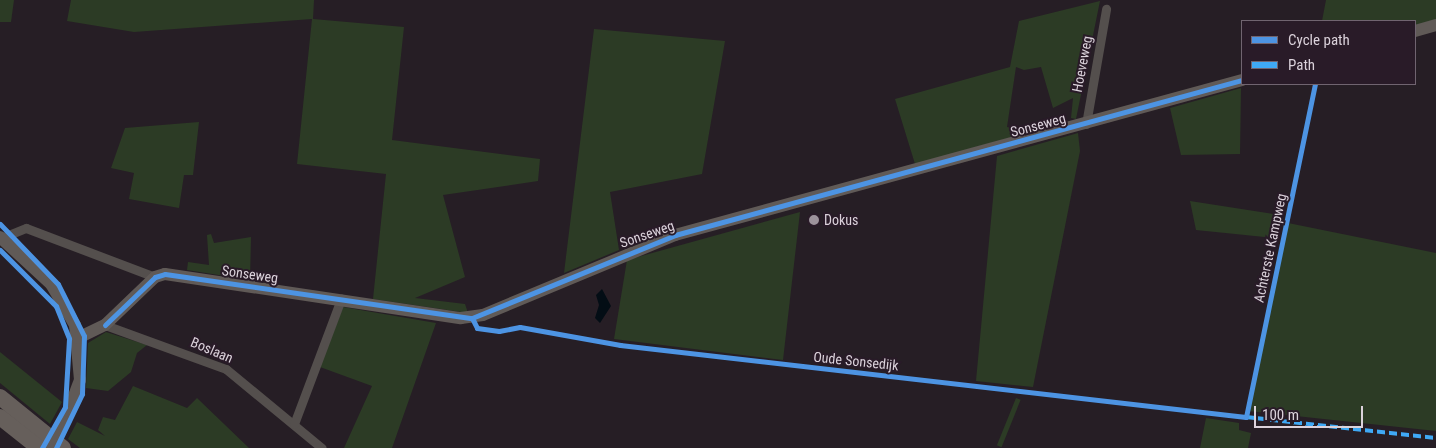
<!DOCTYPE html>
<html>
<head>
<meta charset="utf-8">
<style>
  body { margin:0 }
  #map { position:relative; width:1436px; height:448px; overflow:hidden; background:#261e25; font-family:"Roboto Condensed",sans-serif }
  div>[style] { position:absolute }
  .green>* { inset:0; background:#2c3b25; transform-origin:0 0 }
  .water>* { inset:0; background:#030d15 }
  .street>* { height:9px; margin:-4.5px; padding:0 4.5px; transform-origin:4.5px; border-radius:4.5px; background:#544f4d }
  .secondary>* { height:12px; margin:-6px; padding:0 6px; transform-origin:6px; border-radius:6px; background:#605a57 }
  .highway>* { height:16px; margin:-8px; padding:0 8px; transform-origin:8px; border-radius:8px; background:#665f5b }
  .secondary-bridge>* { height:12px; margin:-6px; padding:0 6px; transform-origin:6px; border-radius:6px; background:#605a57 }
  .quiet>* { height:4px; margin-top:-2px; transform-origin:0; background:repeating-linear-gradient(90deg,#3fa9f5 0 8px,transparent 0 12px) }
  .cycleway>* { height:5px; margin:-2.5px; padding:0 2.5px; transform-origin:2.5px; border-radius:2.5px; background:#4d94e3 }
  .dots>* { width:14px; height:14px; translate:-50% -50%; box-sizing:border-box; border:2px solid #291b28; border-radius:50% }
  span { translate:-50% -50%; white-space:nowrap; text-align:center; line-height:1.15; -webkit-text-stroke:4px #291b28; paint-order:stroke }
  .street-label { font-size:14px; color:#dbd2db }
  .poi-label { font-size:14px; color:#dbd2db }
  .left { translate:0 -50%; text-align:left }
  .legend { position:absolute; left:1241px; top:20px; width:175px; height:65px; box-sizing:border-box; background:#291b28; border:1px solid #706470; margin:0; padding:6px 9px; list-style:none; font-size:15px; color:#dbd2db }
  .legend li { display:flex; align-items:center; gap:10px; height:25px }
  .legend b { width:25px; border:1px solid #706470 }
  .scale { position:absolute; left:1254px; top:406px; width:109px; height:22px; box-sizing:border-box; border:2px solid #dbd2db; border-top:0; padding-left:6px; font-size:15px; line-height:18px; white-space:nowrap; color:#dbd2db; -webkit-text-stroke:4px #291b28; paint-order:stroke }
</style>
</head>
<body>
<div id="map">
  <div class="green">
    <div style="clip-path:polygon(0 0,14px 0,11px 22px,0 22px)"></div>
    <div style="clip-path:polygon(71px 0,314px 0,313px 19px,404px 27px,392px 140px,540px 159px,538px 181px,443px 195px,465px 277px,415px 298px,465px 304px,468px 313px,373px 299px,386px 174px,297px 164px,312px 19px,134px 32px,67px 21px)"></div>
    <div style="clip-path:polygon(1326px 0,1436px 0,1436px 21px,1415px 27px,1415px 21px,1322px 21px)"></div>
    <div style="clip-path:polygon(1100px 1px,1076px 119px,1071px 118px,1073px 98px,1053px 108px,1041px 67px,1024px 70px,1016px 67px,1007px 127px,1016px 129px,1016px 136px,915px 164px,895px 99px,1010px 67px,1019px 21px)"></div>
    <div style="clip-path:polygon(594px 29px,725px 41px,702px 174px,610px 192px,619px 250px,564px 273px)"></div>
    <div style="clip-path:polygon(1241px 88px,1240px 154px,1181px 155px,1170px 108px)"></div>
    <div style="clip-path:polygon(199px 122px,193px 175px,184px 175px,179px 208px,129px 199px,134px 173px,111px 168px,125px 128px)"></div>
    <div style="clip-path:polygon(1078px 133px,1080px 151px,1033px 387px,976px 381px,997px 156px)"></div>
    <div style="clip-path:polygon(1190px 201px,1280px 215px,1275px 238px,1196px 230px)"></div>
    <div style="clip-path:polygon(800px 212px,783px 360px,614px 339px,627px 260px)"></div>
    <div style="clip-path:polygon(1288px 223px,1436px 253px,1436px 431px,1248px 411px)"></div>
    <div style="clip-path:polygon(211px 234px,214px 243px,251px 237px,250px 280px,187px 270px,188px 262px,209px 265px,207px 235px)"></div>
    <div style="clip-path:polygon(343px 307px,436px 323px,392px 448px,344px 448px,372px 386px,320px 367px)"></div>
    <div style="clip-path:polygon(106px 332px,147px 345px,137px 353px,131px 372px,108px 391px,86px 388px,88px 343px)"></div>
    <div style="clip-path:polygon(0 352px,62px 402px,50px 424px,0 383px)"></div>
    <div style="clip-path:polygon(133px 386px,187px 408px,197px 398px,249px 448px,80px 448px,68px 439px,77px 422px,105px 436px,98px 430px,103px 417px,115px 420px)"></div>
    <div style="left:1016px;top:398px;width:5px;height:51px;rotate:22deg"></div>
    <div style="clip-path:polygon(1206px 418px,1239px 423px,1239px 430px,1251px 433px,1248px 448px,1200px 448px)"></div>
  </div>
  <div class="water">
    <div style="clip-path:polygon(602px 289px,611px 306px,600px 323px,595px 318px,599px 305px,596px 295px)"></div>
  </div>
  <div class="street">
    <div style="left:1086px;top:124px;width:117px;rotate:-80.1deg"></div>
    <div style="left:1px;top:238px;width:27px;rotate:-22deg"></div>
    <div style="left:26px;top:228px;width:138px;rotate:20.8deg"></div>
    <div style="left:105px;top:325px;width:129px;rotate:20deg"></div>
    <div style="left:226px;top:369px;width:124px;rotate:39.5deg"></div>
    <div style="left:294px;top:424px;width:134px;rotate:-69.4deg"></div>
  </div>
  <div class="secondary">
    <div style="left:1415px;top:31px;width:22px;rotate:-16deg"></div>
    <div style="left:0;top:237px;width:69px;rotate:42.7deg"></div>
    <div style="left:51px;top:284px;width:48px;rotate:59.7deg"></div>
    <div style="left:75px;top:325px;width:55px;rotate:84.8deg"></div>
    <div style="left:80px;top:380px;width:45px;rotate:110.9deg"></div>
    <div style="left:78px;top:338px;width:30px;rotate:-26deg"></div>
    <div style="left:105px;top:325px;width:69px;rotate:-43.8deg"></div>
    <div style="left:155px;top:277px;width:10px;rotate:-17deg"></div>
    <div style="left:165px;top:274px;width:299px;rotate:8.5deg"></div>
    <div style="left:461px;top:318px;width:22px;rotate:-8deg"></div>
    <div style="left:483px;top:315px;width:208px;rotate:-22.6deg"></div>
    <div style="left:675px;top:235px;width:588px;rotate:-15.29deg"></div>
  </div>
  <div class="highway">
    <div style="left:0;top:397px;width:81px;rotate:39deg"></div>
    <div style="left:0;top:417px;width:50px;rotate:38.5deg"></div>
  </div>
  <div class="secondary-bridge">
    <div style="left:49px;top:448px;width:30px;rotate:-60deg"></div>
  </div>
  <div class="quiet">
    <div style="left:1246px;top:417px;width:191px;rotate:6.3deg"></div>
  </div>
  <div class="cycleway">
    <div style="left:0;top:224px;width:83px;rotate:46deg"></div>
    <div style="left:58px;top:284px;width:58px;rotate:63.4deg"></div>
    <div style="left:84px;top:336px;width:58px;rotate:92deg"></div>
    <div style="left:82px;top:394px;width:60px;rotate:115.7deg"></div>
    <div style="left:0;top:250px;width:79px;rotate:45deg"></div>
    <div style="left:56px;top:306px;width:35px;rotate:68deg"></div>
    <div style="left:69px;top:339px;width:68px;rotate:93.4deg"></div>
    <div style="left:65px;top:407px;width:47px;rotate:119.3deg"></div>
    <div style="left:472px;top:318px;width:11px;rotate:63deg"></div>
    <div style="left:477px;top:328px;width:22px;rotate:8deg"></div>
    <div style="left:499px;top:331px;width:21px;rotate:-11deg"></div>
    <div style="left:520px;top:327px;width:102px;rotate:10.2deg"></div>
    <div style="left:620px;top:345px;width:630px;rotate:6.56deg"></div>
    <div style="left:1246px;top:417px;width:340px;rotate:-78.3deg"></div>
    <div style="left:105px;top:325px;width:69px;rotate:-43.8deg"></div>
    <div style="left:155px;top:277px;width:10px;rotate:-17deg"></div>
    <div style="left:165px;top:274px;width:310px;rotate:8.2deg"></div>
    <div style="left:472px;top:318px;width:219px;rotate:-22.2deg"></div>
    <div style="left:675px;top:235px;width:588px;rotate:-15.29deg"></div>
  </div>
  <div class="dots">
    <div style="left:814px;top:220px;background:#9c939b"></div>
  </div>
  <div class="street-label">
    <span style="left:1082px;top:64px;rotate:-79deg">Hoeveweg</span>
    <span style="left:1038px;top:125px;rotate:-15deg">Sonseweg</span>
    <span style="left:647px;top:234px;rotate:-19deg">Sonseweg</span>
    <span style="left:1270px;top:248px;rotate:-78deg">Achterste Kampweg</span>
    <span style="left:250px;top:274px;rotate:8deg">Sonseweg</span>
    <span style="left:212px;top:350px;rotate:23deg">Boslaan</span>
    <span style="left:856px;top:361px;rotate:6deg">Oude Sonsedijk</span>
  </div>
  <div class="poi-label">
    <span class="left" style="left:824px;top:220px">Dokus</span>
  </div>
  <ul class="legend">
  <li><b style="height:6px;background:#4d94e3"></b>Cycle path</li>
  <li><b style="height:6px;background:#3fa9f5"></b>Path</li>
  </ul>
  <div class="scale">100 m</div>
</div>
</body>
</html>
